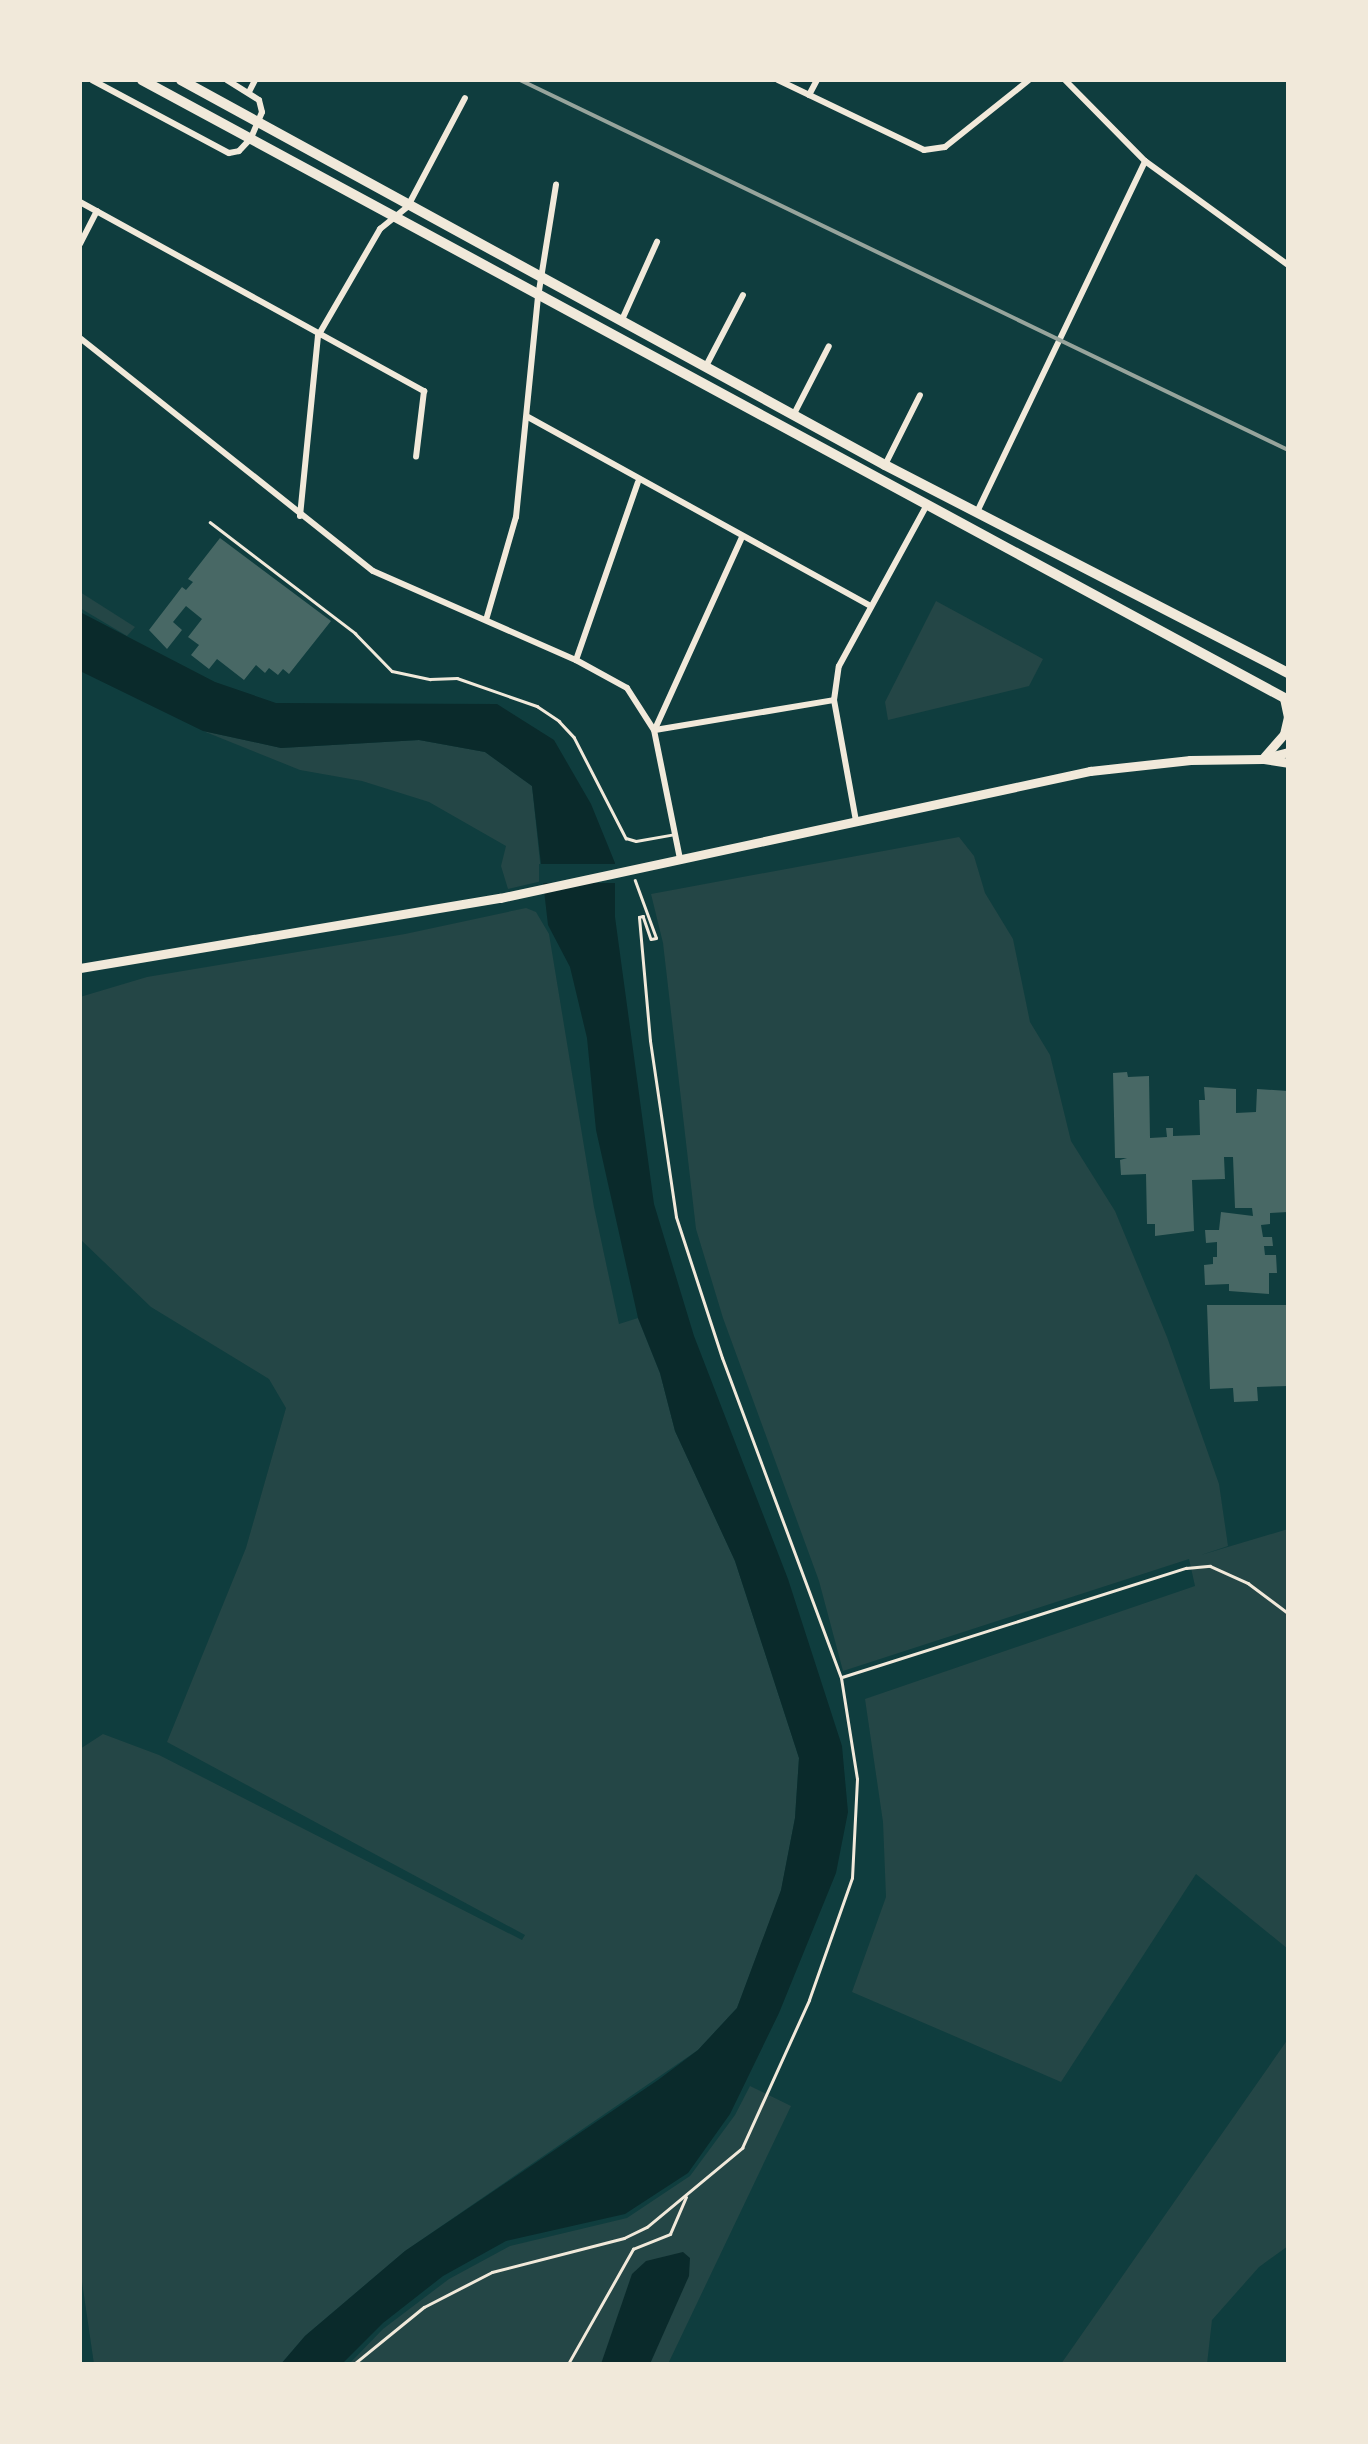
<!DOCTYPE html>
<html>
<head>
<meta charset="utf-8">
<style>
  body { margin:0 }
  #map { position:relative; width:1368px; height:2444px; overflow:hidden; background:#0f3d3e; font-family:"PT Sans",sans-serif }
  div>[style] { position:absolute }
  .green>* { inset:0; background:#244646 }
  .water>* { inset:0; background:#0a2a2b }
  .pier>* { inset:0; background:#0f3d3e; transform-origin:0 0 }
  .building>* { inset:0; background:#486865 }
  .path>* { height:2.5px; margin:-1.25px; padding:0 1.25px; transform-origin:1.25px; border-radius:1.25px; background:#f1e9da }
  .service>* { height:2.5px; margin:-1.25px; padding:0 1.25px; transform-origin:1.25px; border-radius:1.25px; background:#f1e9da }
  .minor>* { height:6px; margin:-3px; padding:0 3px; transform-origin:3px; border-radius:3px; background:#f1e9da }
  .secondary>* { height:9px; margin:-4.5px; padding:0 4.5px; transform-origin:4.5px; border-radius:4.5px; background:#f1e9da }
  .trunk>* { height:10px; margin:-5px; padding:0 5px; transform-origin:5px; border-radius:5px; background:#f1e9da }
  .rail>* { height:4px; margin:-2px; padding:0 2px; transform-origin:2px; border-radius:2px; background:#97a49c }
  span { translate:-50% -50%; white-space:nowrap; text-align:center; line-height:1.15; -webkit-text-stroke:10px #f1e9da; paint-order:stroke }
  .frame { position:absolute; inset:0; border:82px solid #f1e9da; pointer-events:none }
</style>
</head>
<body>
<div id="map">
  <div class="green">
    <div style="clip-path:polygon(80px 592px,135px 627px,127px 636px,80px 608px)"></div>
    <div style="clip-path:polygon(936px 601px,1043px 659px,1029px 686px,888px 720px,885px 702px)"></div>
    <div style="clip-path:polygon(203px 731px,281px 748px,419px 740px,485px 752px,532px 786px,542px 881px,508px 889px,501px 866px,506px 846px,429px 802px,362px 781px,300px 770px)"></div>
    <div style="clip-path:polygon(959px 837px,974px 856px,985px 893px,1013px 939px,1030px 1022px,1050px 1055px,1071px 1141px,1115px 1211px,1167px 1337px,1219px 1484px,1228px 1546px,1201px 1555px,1288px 1529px,1288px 1949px,1196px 1874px,1061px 2082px,852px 1992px,886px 1897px,883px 1822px,865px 1699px,1195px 1586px,1189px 1559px,843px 1671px,819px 1581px,723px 1318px,696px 1229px,663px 943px,651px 894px)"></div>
    <div style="clip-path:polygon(526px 908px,536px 912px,549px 934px,594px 1207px,619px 1324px,638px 1318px,660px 1373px,675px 1431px,735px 1561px,799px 1758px,795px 1818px,781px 1891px,737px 2008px,698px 2050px,405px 2251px,305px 2336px,281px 2364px,94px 2364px,80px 2268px,80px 1749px,103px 1734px,159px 1755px,522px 1940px,525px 1935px,167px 1742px,246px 1548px,286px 1408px,269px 1379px,151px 1307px,80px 1239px,80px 997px,147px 977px,405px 934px)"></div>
    <div style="clip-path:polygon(1288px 2039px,1288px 2246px,1259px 2267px,1212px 2320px,1207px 2364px,1061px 2364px)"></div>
    <div style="clip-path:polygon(750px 2086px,791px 2106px,668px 2364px,349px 2364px,383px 2329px,449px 2279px,510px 2246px,627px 2218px,690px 2176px,735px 2115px)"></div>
  </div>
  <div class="water">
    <div style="clip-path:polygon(80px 612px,215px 682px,276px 703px,497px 704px,554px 740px,591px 804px,615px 863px,615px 917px,654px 1204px,694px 1336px,788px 1579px,842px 1746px,848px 1812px,836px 1873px,779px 2013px,730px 2114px,688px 2173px,625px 2214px,506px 2241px,443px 2276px,383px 2323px,342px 2364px,281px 2364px,305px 2336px,405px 2251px,658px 2080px,698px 2050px,737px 2008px,781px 1890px,795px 1818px,799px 1758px,735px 1561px,675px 1431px,660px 1373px,638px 1318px,596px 1130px,587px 1038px,570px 967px,548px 925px,532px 786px,485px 752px,419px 740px,281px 748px,203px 731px,80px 671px)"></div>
    <div style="clip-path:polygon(683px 2252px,690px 2258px,689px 2276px,650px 2364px,601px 2364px,632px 2274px,646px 2261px)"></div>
  </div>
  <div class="pier">
    <div style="left:620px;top:864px;width:19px;height:81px;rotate:90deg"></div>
  </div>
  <div class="building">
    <div style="clip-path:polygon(220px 538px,331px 621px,289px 674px,283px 669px,278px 675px,269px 668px,265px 673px,256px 665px,244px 680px,217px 659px,209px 669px,191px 655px,199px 645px,188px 637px,202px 619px,186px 606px,173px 622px,182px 630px,167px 649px,149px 630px,182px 587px,186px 590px,193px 582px,188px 579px)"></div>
    <div style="clip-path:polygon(1127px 1072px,1128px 1077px,1149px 1076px,1150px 1138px,1167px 1137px,1166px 1128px,1173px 1128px,1173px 1136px,1200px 1135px,1199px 1100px,1205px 1100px,1204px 1087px,1236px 1089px,1236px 1113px,1256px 1112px,1257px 1089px,1288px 1091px,1288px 1212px,1270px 1213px,1270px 1224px,1261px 1225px,1263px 1237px,1272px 1237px,1273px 1246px,1264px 1246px,1265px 1255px,1276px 1255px,1277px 1273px,1269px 1273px,1269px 1294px,1229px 1291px,1229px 1284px,1205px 1285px,1204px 1265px,1213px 1264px,1213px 1257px,1217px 1257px,1217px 1242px,1206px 1243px,1205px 1230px,1219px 1230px,1221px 1212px,1253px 1216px,1252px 1208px,1235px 1208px,1233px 1157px,1224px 1157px,1225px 1179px,1192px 1180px,1194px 1231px,1155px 1236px,1155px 1224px,1147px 1224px,1146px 1174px,1121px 1175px,1120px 1160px,1127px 1158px,1115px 1158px,1113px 1073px)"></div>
    <div style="clip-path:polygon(1207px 1305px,1288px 1305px,1288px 1386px,1257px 1387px,1258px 1401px,1234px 1402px,1233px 1388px,1210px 1389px)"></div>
  </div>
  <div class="path">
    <div style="left:842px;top:1677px;width:361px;rotate:-17.6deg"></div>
    <div style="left:1186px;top:1568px;width:24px;rotate:-5deg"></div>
    <div style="left:1210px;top:1566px;width:42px;rotate:24.1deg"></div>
    <div style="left:1248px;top:1583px;width:50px;rotate:36.9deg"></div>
    <div style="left:354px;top:2364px;width:90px;rotate:-39.2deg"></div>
    <div style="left:424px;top:2307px;width:76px;rotate:-27.2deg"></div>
    <div style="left:492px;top:2272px;width:136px;rotate:-14.4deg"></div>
    <div style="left:624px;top:2238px;width:25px;rotate:-26deg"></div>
    <div style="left:647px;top:2227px;width:124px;rotate:-39.7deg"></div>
    <div style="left:742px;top:2148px;width:162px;rotate:-65.6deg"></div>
    <div style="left:809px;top:2000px;width:129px;rotate:-70.6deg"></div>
    <div style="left:852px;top:1878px;width:99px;rotate:-87.1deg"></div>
    <div style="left:857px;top:1779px;width:102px;rotate:-99deg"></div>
    <div style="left:841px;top:1678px;width:341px;rotate:-110.4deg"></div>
    <div style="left:722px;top:1358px;width:148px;rotate:-108.1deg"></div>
    <div style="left:676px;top:1217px;width:178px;rotate:-98.4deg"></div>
    <div style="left:650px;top:1041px;width:124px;rotate:-95.1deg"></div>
    <div style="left:639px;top:917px;width:4px;rotate:-14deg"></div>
    <div style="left:643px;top:916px;width:24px;rotate:71deg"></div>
    <div style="left:651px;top:939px;width:5px;rotate:-11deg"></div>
    <div style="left:656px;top:938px;width:61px;rotate:-110.2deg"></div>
    <div style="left:568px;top:2364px;width:132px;rotate:-60.5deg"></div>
    <div style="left:633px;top:2249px;width:40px;rotate:-22deg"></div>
    <div style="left:670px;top:2234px;width:40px;rotate:-66.6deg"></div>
  </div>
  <div class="service">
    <div style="left:210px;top:522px;width:183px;rotate:37.4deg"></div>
    <div style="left:355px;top:633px;width:53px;rotate:45.8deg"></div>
    <div style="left:392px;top:671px;width:39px;rotate:12deg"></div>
    <div style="left:430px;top:679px;width:27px;rotate:-2deg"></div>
    <div style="left:457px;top:678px;width:85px;rotate:19.3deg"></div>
    <div style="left:537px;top:706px;width:27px;rotate:34deg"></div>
    <div style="left:559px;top:721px;width:22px;rotate:47deg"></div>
    <div style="left:574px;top:737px;width:114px;rotate:62.8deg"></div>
    <div style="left:626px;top:838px;width:10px;rotate:17deg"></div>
    <div style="left:636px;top:841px;width:39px;rotate:-10deg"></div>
  </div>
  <div class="minor">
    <div style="left:92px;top:80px;width:155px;rotate:28.1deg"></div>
    <div style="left:229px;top:153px;width:10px;rotate:-11deg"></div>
    <div style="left:239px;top:151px;width:18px;rotate:-47deg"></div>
    <div style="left:251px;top:138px;width:28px;rotate:-67deg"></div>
    <div style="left:262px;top:112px;width:12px;rotate:-104deg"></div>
    <div style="left:259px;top:100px;width:38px;rotate:-148deg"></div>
    <div style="left:778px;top:80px;width:162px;rotate:25.6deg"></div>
    <div style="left:924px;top:150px;width:21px;rotate:-8deg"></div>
    <div style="left:945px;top:147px;width:107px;rotate:-38.6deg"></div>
    <div style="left:1065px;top:80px;width:114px;rotate:45.4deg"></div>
    <div style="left:1145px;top:161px;width:177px;rotate:36deg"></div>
    <div style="left:249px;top:92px;width:13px;rotate:-63deg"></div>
    <div style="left:809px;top:95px;width:17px;rotate:-62deg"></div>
    <div style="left:80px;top:202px;width:393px;rotate:28.8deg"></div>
    <div style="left:424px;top:391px;width:66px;rotate:96.9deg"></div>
    <div style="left:80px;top:244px;width:37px;rotate:-63deg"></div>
    <div style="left:621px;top:322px;width:88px;rotate:-65.8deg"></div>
    <div style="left:80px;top:338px;width:374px;rotate:38.5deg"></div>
    <div style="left:373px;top:571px;width:222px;rotate:23.7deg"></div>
    <div style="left:576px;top:660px;width:58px;rotate:28.8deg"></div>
    <div style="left:627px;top:688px;width:50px;rotate:57.3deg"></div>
    <div style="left:654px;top:730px;width:132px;rotate:78.6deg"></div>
    <div style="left:706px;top:366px;width:80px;rotate:-62.5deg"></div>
    <div style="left:794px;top:414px;width:76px;rotate:-62.8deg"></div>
    <div style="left:528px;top:417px;width:389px;rotate:28.9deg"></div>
    <div style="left:885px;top:465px;width:78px;rotate:-63.4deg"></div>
    <div style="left:977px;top:512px;width:389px;rotate:-64.4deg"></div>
    <div style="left:300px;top:516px;width:181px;rotate:-84.3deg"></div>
    <div style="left:318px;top:336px;width:124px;rotate:-59.9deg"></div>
    <div style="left:380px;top:229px;width:36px;rotate:-39deg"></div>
    <div style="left:408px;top:206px;width:122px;rotate:-62.2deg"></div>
    <div style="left:486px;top:620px;width:107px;rotate:-73.8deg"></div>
    <div style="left:516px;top:517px;width:221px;rotate:-84.3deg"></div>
    <div style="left:538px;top:297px;width:114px;rotate:-80.9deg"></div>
    <div style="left:576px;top:660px;width:188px;rotate:-70.8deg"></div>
    <div style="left:655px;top:729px;width:211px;rotate:-65.6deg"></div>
    <div style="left:655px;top:730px;width:181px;rotate:-9.5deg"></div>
    <div style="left:856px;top:821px;width:123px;rotate:-100.3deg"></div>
    <div style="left:834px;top:700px;width:34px;rotate:-82deg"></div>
    <div style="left:839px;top:666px;width:180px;rotate:-61.4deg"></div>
  </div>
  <div class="secondary">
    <div style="left:1264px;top:757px;width:30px;rotate:-49deg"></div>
    <div style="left:1284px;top:734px;width:17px;rotate:-77deg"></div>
    <div style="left:1288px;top:717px;width:19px;rotate:-102deg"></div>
    <div style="left:1264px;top:759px;width:24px;rotate:9deg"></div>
    <div style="left:80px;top:968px;width:426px;rotate:-9.5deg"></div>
    <div style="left:500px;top:898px;width:604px;rotate:-12.15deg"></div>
    <div style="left:1090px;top:771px;width:101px;rotate:-6.3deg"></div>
    <div style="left:1190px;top:760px;width:72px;rotate:-0.8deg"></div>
    <div style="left:1262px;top:759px;width:27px;rotate:-15deg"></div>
  </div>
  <div class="trunk">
    <div style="left:142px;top:80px;width:1303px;rotate:28.41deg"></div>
    <div style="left:181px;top:80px;width:802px;rotate:28.67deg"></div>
    <div style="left:885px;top:465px;width:454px;rotate:27.3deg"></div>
  </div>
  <div class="rail">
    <div style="left:520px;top:80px;width:852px;rotate:25.72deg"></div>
  </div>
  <div class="frame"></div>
</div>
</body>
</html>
